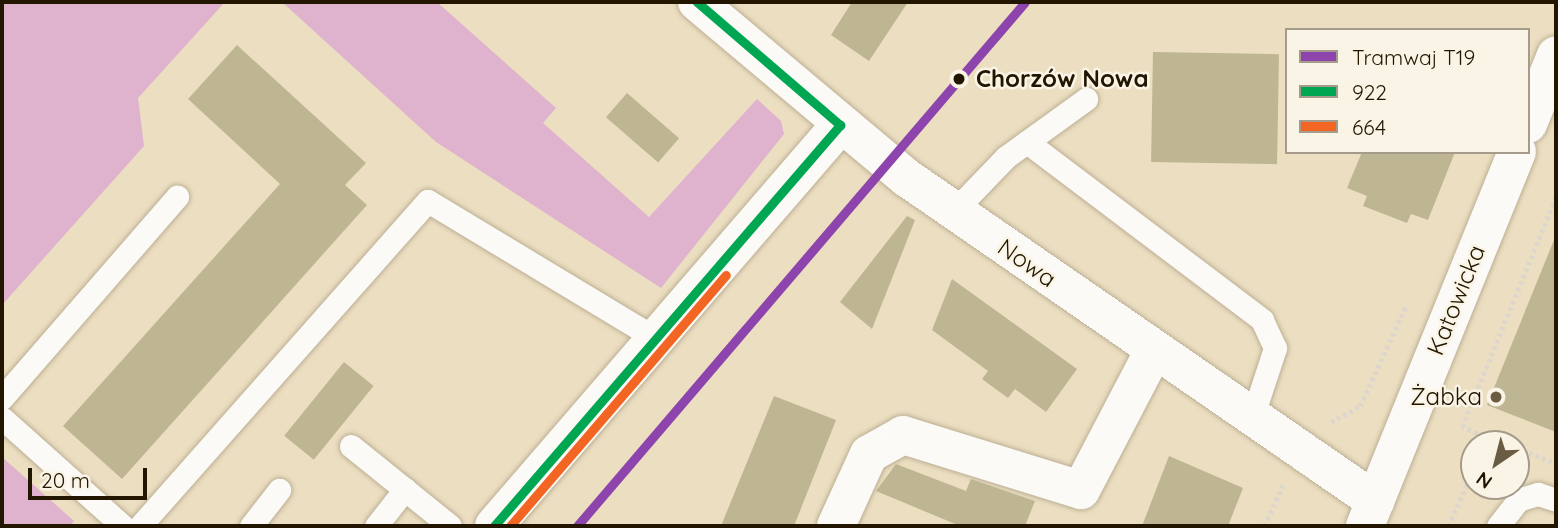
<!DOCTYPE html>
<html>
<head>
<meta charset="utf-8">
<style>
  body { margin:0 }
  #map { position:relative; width:1558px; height:528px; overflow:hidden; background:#ecdec0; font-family:Quicksand,sans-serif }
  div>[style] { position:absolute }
  .forest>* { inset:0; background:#dfb2ce }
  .building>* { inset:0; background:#beb693; transform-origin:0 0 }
  .path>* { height:4.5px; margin-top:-2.25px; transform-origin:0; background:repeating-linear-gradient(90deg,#dcd6cd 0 3.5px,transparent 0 7px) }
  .roads { filter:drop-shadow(0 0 2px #bbaf95) drop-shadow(0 0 2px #bbaf95) }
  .service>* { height:23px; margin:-11.5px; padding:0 11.5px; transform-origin:11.5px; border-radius:11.5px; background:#fcfaf6 }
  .minor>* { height:38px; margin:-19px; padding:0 19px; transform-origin:19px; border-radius:19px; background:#fcfaf6 }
  .primary>* { height:38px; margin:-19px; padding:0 19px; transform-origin:19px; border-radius:19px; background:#fcfaf6 }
  .bus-1>* { height:9px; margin:-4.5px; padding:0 4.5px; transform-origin:4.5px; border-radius:4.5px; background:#00a651 }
  .bus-2>* { height:9px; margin:-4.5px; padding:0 4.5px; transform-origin:4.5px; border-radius:4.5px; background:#f26522 }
  .tram-1>* { height:9px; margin:-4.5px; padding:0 4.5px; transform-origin:4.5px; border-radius:4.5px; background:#8e44ad }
  .dots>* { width:19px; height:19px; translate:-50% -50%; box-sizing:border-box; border:4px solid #faf4e6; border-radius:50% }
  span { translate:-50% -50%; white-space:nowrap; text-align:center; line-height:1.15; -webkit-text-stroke:5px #faf4e6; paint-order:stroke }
  .stop-label { font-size:24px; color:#221600; font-weight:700 }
  .left { translate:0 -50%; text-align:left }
  .street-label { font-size:24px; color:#221600 }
  .poi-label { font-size:24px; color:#221600 }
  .right { translate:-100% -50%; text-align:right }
  .frame { position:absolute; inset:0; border:4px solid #221600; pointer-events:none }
  .legend { position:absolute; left:1285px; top:28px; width:245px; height:126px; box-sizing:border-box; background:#faf4e6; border:2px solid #a49b8a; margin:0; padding:9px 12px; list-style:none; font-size:21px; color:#221600 }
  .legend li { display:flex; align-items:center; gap:14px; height:35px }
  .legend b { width:35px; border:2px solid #a49b8a }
  .north { position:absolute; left:1460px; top:430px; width:70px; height:70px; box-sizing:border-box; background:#faf4e6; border:2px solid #a49b8a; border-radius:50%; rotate:215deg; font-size:19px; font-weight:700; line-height:28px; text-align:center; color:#221600 }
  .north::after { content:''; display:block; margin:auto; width:24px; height:32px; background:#695c43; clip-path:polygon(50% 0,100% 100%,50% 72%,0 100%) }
  .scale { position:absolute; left:28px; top:468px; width:119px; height:32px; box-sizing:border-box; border:4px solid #221600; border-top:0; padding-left:9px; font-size:21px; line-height:24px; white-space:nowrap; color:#221600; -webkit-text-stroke:5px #faf4e6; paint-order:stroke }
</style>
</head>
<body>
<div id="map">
  <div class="forest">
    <div style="clip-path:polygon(2px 2px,225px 2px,138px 98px,144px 146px,2px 305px)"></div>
    <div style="clip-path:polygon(282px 2px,437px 2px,556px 108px,543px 123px,649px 217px,757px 99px,781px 121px,784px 134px,661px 288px,436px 142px)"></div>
    <div style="clip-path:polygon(2px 457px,74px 521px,70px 526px,2px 526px)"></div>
  </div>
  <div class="building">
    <div style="clip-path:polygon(852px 2px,908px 2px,869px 61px,831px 35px)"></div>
    <div style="clip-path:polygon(237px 45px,366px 163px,345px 185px,367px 205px,122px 479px,63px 426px,280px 184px,188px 99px)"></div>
    <div style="left:1153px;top:52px;width:126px;height:110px;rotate:1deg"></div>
    <div style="left:627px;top:93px;width:69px;height:32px;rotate:41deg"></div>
    <div style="clip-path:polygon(1362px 152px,1455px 152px,1428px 220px,1411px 214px,1407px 223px,1363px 206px,1367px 196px,1347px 188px)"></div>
    <div style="clip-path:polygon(907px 216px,915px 220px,872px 329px,840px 302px)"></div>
    <div style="clip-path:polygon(1556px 235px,1556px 432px,1487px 405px)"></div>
    <div style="clip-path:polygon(952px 279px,1077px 369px,1046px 412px,1015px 389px,1008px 398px,982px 379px,988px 371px,932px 330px)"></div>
    <div style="left:344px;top:362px;width:38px;height:95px;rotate:39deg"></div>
    <div style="clip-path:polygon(774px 396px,836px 420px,794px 526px,721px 526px)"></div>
    <div style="clip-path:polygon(1169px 456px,1243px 488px,1228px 526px,1142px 526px)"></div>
    <div style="clip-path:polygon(896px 464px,966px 491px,971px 479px,1035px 501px,1025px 526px,960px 526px,876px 491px)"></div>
  </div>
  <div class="path">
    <div style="left:1331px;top:422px;width:33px;rotate:-29deg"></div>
    <div style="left:1360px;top:406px;width:112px;rotate:-65.3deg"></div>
    <div style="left:1503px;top:444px;width:44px;rotate:-157.5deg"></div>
    <div style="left:1462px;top:427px;width:248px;rotate:-67.8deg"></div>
    <div style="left:1516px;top:448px;width:43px;rotate:20.6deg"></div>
    <div style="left:1264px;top:526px;width:47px;rotate:-65.1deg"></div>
    <div style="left:1448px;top:526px;width:63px;rotate:-65.5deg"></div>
  </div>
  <div class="roads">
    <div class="service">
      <div style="left:1027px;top:142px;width:295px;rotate:37.1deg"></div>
      <div style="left:1262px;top:320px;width:31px;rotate:65deg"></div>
      <div style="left:1275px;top:348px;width:74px;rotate:108.2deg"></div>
      <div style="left:954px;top:211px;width:75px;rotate:-46.1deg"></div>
      <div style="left:1006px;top:157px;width:99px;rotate:-35.9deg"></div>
      <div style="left:2px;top:398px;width:267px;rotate:-49deg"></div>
      <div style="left:2px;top:418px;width:162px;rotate:41.8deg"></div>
      <div style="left:351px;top:446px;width:127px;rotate:38.9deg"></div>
      <div style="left:140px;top:526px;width:434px;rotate:-48.5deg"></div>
      <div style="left:428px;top:201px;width:265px;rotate:31.1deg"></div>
      <div style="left:251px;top:526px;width:46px;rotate:-52.1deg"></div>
      <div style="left:376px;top:526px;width:47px;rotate:-51.9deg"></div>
      <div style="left:1498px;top:526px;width:33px;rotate:-52deg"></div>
      <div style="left:1518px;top:500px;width:21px;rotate:-17deg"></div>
      <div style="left:1538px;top:494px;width:19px;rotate:18deg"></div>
    </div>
    <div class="minor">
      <div style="left:697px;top:2px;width:274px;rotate:40deg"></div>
      <div style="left:907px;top:178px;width:569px;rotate:34.61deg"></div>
      <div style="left:494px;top:526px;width:530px;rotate:-49.21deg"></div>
      <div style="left:836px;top:526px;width:79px;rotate:-65.4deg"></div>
      <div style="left:869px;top:454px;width:39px;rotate:-29deg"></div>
      <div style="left:903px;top:435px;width:186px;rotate:17.2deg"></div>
      <div style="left:1081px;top:490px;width:156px;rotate:-62.4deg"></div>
    </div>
    <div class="primary">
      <div style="left:1528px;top:124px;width:74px;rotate:-67.9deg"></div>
      <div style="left:1365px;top:526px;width:404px;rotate:-67.9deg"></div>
    </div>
  </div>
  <div class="bus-1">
    <div style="left:697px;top:2px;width:189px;rotate:40.7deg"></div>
    <div style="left:494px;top:526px;width:530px;rotate:-49.21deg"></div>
  </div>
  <div class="bus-2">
    <div style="left:510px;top:526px;width:331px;rotate:-49.3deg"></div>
  </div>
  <div class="tram-1">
    <div style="left:577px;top:526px;width:689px;rotate:-49.47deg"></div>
  </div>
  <div class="dots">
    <div style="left:959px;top:79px;background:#221600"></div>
    <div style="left:1496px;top:397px;background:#695c43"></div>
  </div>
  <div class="stop-label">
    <span class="left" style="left:976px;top:79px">Chorzów Nowa</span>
  </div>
  <div class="street-label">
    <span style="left:1027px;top:263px;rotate:35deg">Nowa</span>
    <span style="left:1456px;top:300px;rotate:-68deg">Katowicka</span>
  </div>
  <div class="poi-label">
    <span class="right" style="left:1482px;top:397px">Żabka</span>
  </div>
  <div class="frame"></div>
  <ul class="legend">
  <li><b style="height:9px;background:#8e44ad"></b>Tramwaj T19</li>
  <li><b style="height:9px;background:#00a651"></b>922</li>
  <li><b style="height:9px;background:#f26522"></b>664</li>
  </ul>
  <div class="north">N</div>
  <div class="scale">20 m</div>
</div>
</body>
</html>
